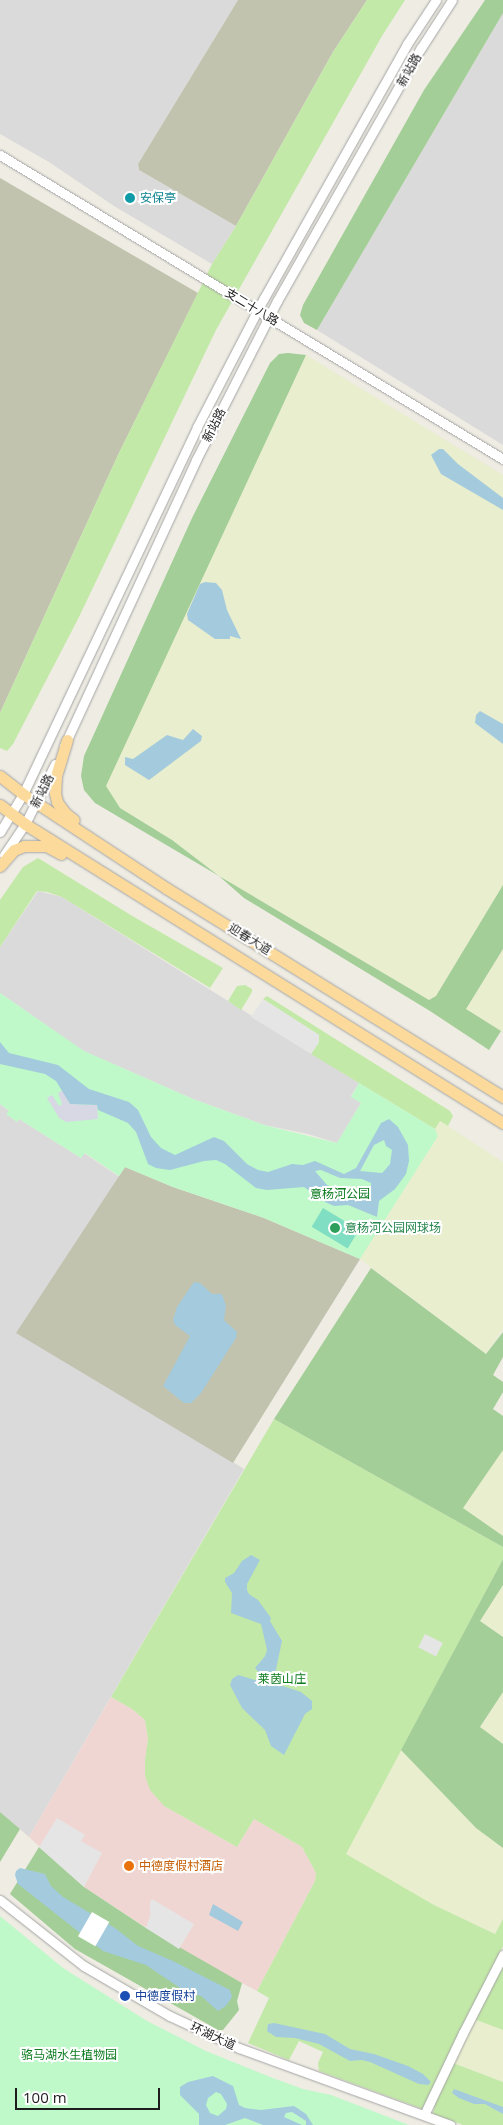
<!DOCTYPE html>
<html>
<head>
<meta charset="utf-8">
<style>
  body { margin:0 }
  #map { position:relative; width:503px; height:2125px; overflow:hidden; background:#eeece3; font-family:"Open Sans","Noto Sans SC",sans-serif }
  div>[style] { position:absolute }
  .residential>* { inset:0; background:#dbdada }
  .commercial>* { inset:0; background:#f0d6d2 }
  .construction>* { inset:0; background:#c1c3ae }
  .farmland>* { inset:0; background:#e9eece }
  .grass>* { inset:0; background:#c3e9a8 }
  .forest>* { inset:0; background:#a3ce97 }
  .park>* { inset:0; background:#bff9c9 }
  .pitch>* { inset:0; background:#80dec2; transform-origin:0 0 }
  .parking>* { inset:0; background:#e5e5e5; transform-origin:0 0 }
  .plaza>* { inset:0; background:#d8d7e4 }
  .water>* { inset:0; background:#a3cbdd }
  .pier>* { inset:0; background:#fff; transform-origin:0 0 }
  .roads { filter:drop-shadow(0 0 1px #a4a4a4) drop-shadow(0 0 1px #a4a4a4) }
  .minor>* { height:9px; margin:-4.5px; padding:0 4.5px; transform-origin:4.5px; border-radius:4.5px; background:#fff }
  .major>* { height:11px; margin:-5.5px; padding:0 5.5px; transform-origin:5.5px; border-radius:5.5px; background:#fcda9b }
  .dots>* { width:14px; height:14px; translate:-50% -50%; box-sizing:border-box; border:2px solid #fff; border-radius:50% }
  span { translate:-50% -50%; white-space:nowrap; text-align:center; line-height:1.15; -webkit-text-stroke:4px #fff; paint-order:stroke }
  .street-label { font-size:12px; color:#1d1d1d }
  .culture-label { font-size:12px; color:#0d838f }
  .left { translate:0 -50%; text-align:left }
  .park-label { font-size:12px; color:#0b7b1e }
  .leisure-label { font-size:12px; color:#27864d }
  .food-label { font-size:12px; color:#c56008 }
  .transit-label { font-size:12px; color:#164399 }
  .scale { position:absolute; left:15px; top:2088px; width:145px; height:22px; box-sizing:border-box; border:2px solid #1d1d1d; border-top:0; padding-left:6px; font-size:15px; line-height:18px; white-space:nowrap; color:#1d1d1d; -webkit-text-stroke:4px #fff; paint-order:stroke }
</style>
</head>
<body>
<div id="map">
  <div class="residential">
    <div style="clip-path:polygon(0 0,238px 0,138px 164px,139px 170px,236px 226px,212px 264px,114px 206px,49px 162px,0 134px)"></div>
    <div style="clip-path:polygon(503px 13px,503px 445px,317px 330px)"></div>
    <div style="clip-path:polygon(38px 891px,62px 897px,359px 1083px,351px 1096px,361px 1103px,337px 1143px,308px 1134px,264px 1125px,193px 1099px,127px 1070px,83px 1051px,0 993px,0 947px)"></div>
    <div style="clip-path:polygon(0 1104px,9px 1111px,7px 1114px,17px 1122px,19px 1119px,81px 1158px,84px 1153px,118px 1176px,360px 1259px,233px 1462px,244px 1469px,29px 1837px,0 1812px)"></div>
  </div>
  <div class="commercial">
    <div style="clip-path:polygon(111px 1697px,132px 1709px,145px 1720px,148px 1739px,147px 1747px,164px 1806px,237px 1847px,254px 1819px,302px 1847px,316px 1873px,315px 1881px,257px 1991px,179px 1949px,84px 1887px,29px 1837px)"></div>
  </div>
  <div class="construction">
    <div style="clip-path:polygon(238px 0,367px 0,333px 52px,236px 226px,139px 170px,138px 164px)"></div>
    <div style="clip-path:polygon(0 178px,198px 293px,118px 455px,0 713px)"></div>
    <div style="clip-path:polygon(125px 1167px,173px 1187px,264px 1218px,360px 1259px,233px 1463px,16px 1333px)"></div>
  </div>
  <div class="farmland">
    <div style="clip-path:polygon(306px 355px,503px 475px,503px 885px,436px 996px,429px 1000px,219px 876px,172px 840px,120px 808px,105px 786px)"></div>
    <div style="clip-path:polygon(503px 949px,503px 1032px,466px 1009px)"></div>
    <div style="clip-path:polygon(440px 1121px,503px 1162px,503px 1329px,486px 1354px,360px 1259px,438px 1136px,435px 1129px)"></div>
    <div style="clip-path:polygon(503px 1450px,503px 1536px,462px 1508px)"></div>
    <div style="clip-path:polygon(503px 1585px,503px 1637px,480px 1621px)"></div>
    <div style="clip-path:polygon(503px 1692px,503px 1744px,480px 1728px)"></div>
    <div style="clip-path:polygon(401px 1750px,476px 1828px,503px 1848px,503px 1919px,495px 1934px,434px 1905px,345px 1854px)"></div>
    <div style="clip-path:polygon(474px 2019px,503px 2030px,503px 2082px,453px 2063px)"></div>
  </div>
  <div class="grass">
    <div style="clip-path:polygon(367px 0,405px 0,382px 36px,216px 330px,78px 619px,13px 744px,7px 751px,0 748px,0 713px,118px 455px,212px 264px,236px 226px,333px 52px)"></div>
    <div style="clip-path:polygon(38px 858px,134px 917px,223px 968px,210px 988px,62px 897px,47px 892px,37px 891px,0 947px,0 900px,23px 867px)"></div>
    <div style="clip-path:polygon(245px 985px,252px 989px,252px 992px,241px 1010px,228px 1001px,237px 986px)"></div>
    <div style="clip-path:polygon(267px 996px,450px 1111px,453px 1116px,448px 1126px,440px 1121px,435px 1129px,311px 1054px,319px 1042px,319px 1035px,263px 999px)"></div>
    <div style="clip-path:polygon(274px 1419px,503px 1547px,503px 1559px,346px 1854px,434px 1905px,495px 1934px,503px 1919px,503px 1946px,423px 2109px,319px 2071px,318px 2063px,323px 2052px,299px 2041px,289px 2060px,248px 2043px,269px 1998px,257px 1991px,315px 1881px,316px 1873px,302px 1847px,254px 1819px,237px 1847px,164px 1806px,150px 1790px,145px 1776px,145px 1760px,148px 1739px,145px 1720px,132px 1709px,111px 1697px)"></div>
    <div style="clip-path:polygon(503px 1962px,503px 2030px,474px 2019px)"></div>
    <div style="clip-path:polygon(453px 2063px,503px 2082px,503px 2125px,463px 2125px,433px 2114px,436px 2099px)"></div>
  </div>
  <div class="forest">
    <div style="clip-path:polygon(485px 0,503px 0,503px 13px,317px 330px,304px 323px,300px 315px,303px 305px,424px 90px)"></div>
    <div style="clip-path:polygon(288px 353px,306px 355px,106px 786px,120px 808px,172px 840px,219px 876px,429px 1000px,436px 996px,503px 885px,503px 949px,466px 1009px,501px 1031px,489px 1050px,430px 1011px,244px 898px,219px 876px,95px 803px,84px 790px,81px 776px,84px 756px,192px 518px,270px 363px,279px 354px)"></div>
    <div style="clip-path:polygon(371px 1268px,486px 1354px,503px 1332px,503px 1357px,493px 1375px,503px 1382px,503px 1392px,493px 1409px,503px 1416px,503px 1450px,463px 1508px,503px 1536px,503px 1547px,274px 1419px)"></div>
    <div style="clip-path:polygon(503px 1559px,503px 1585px,480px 1621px,503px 1637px,503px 1692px,480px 1727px,503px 1744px,503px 1848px,476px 1828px,401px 1750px)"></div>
    <div style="clip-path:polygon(0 1812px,20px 1829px,0 1862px)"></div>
    <div style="clip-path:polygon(39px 1847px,84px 1887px,146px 1928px,242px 1983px,237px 2001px,239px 2010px,223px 2030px,218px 2030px,75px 1949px,10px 1894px)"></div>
  </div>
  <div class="park">
    <div style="clip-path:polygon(0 993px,84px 1051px,193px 1099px,264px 1125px,337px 1143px,361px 1103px,351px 1097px,359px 1083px,435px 1129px,438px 1136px,360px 1259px,264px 1218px,173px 1187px,125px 1167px,119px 1176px,85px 1153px,81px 1158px,19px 1119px,17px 1122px,6px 1114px,9px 1111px,0 1104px)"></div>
    <div style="clip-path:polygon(0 1916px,63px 1968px,147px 2021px,206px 2051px,270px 2077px,303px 2089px,331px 2095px,409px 2125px,0 2125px)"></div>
  </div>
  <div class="pitch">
    <div style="left:323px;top:1208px;width:42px;height:22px;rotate:31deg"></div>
  </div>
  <div class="parking">
    <div style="clip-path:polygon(263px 999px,319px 1035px,319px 1042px,311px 1054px,251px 1017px)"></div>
    <div style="left:425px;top:1634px;width:20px;height:15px;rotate:27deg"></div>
    <div style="clip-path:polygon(57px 1818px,85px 1835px,81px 1841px,102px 1853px,84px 1887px,39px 1847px)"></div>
    <div style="clip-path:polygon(152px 1899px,194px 1924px,179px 1949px,146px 1928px,150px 1916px,150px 1902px)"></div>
  </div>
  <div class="plaza">
    <div style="clip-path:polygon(63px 1090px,70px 1104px,97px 1105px,98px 1119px,66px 1122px,59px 1118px,47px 1098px,52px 1095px,59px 1106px,62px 1104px,58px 1093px)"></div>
  </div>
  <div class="water">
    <div style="clip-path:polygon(439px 449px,443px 449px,458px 464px,503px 498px,503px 510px,441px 474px,431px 455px)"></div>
    <div style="clip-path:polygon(205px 582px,216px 583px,222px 590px,227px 610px,241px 639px,230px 636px,230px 639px,215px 639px,188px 620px,187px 614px,200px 584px)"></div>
    <div style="clip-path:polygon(480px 711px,503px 724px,503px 744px,475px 723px,476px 715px)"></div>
    <div style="clip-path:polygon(193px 729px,202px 736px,201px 741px,149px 780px,125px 765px,125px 757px,133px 759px,167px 735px,183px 740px)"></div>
    <div style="clip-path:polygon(evenodd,0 1042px,9px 1053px,58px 1065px,89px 1089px,129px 1102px,138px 1110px,151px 1137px,161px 1148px,175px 1155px,214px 1137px,224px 1141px,247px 1164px,258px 1170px,268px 1172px,292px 1164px,303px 1165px,315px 1161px,344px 1174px,356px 1168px,381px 1123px,389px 1119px,398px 1127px,408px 1145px,409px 1161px,406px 1174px,395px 1189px,379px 1201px,377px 1217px,348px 1205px,334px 1206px,327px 1203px,304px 1187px,267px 1190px,256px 1188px,225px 1164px,216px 1160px,204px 1161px,170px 1170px,156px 1168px,148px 1164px,136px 1132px,128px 1123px,98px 1110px,97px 1105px,70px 1104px,56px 1081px,45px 1074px,0 1064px,0 1042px,384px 1140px,386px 1146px,392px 1150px,390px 1164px,385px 1170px,382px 1173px,360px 1171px,374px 1145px,384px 1140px,0 1042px,321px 1170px,340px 1178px,362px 1179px,371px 1183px,371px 1187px,362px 1196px,340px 1192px,327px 1185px,315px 1171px,321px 1170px)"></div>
    <div style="clip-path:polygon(194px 1282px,200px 1283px,212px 1294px,222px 1294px,226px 1306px,224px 1320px,237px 1332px,236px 1338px,201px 1393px,191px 1403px,184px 1403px,163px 1386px,190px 1336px,175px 1325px,173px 1320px,177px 1307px)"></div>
    <div style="clip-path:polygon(251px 1555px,260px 1560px,247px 1584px,247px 1590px,249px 1594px,258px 1600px,271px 1618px,270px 1621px,282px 1641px,275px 1674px,277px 1684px,301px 1692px,312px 1701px,312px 1709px,305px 1714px,284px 1755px,271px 1746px,265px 1730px,242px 1708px,230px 1685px,232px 1679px,238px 1675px,259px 1681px,265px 1679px,255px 1668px,265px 1656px,267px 1650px,261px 1624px,231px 1613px,232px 1593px,225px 1582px,225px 1578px,234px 1573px,242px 1561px)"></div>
    <div style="clip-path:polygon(20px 1868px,45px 1874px,51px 1886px,63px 1897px,115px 1928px,138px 1946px,173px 1961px,230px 1990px,232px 1997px,226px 2006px,218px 2011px,201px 1996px,186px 1992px,146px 1965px,103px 1951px,18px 1884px,15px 1875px,16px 1871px)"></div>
    <div style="clip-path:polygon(213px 1904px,243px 1922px,238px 1931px,209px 1915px)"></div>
    <div style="clip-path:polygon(274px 2023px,325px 2034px,350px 2049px,374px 2054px,408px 2066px,423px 2074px,431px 2082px,428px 2085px,419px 2084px,370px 2062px,362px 2060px,350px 2061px,319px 2044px,295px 2038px,276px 2037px,267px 2031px,268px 2024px)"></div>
    <div style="clip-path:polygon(evenodd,213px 2076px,233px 2086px,239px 2105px,245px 2108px,261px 2110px,294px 2106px,306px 2114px,313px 2125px,306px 2125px,306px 2121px,292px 2112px,286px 2113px,284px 2117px,302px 2125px,263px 2125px,245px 2118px,225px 2125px,199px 2125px,199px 2114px,180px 2095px,180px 2087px,188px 2082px,213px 2076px,216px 2092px,221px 2094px,227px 2104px,226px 2109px,218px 2116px,210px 2113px,206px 2105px,208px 2098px,216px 2092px)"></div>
    <div style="clip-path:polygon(454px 2089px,503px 2107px,503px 2114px,485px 2104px,474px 2104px,459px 2098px,452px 2093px)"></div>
  </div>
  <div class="pier">
    <div style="left:92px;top:1912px;width:20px;height:28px;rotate:30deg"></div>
  </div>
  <div class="roads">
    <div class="minor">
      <div style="left:0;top:155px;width:588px;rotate:31.15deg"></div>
      <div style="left:64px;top:746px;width:315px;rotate:-65.2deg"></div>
      <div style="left:196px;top:460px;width:178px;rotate:-63deg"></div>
      <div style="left:277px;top:301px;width:291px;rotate:-60.4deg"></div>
      <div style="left:421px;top:48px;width:57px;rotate:-57.1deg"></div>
      <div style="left:0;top:832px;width:44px;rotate:-58.8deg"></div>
      <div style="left:23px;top:794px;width:406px;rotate:-64.6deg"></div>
      <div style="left:197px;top:427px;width:145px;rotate:-62.6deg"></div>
      <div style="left:264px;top:298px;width:291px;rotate:-60.6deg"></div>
      <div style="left:407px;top:44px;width:53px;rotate:-56.6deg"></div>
      <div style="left:4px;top:855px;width:37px;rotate:-56deg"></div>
      <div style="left:25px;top:824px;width:67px;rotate:-63.4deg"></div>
      <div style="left:0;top:1900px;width:107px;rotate:38.2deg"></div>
      <div style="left:84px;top:1966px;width:99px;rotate:30.2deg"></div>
      <div style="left:170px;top:2016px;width:76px;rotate:24.9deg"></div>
      <div style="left:239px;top:2048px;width:225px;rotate:20deg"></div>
      <div style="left:424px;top:2115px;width:91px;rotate:-64.6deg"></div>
      <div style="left:463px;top:2033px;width:88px;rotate:-62.9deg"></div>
    </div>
    <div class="major">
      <div style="left:67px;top:740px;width:38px;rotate:107deg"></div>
      <div style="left:56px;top:776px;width:17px;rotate:93deg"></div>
      <div style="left:55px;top:793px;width:9px;rotate:77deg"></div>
      <div style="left:57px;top:802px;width:14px;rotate:54deg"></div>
      <div style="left:65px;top:813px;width:11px;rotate:38deg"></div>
      <div style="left:0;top:776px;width:29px;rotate:38deg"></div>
      <div style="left:23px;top:794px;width:171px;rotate:33.3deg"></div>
      <div style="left:166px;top:888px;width:397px;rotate:31.8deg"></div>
      <div style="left:0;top:805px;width:31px;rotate:37deg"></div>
      <div style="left:25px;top:824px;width:564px;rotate:32.03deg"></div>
      <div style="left:0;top:866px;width:21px;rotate:-49deg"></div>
      <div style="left:14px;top:850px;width:11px;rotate:-22deg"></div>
      <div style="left:24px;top:846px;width:22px"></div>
      <div style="left:46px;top:846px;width:17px;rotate:28deg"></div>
    </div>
  </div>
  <div class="dots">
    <div style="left:130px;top:198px;background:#0f9aa8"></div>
    <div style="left:335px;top:1228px;background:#2e9e5b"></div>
    <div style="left:129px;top:1866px;background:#e8710a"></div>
    <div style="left:125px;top:1996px;background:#1a4fb4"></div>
  </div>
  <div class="street-label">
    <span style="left:409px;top:70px;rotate:-60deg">新站路</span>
    <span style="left:252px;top:307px;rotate:31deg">支二十八路</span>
    <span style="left:214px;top:425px;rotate:-63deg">新站路</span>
    <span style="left:42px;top:791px;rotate:-63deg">新站路</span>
    <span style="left:250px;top:939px;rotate:32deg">迎春大道</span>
    <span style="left:213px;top:2036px;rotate:25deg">环湖大道</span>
  </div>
  <div class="culture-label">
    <span class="left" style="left:140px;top:198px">安保亭</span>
  </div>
  <div class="park-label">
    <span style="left:340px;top:1194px">意杨河公园</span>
    <span style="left:282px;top:1679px">莱茵山庄</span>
    <span style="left:69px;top:2055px">骆马湖水生植物园</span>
  </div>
  <div class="leisure-label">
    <span class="left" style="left:345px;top:1228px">意杨河公园网球场</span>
  </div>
  <div class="food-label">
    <span class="left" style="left:139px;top:1866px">中德度假村酒店</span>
  </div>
  <div class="transit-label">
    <span class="left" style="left:135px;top:1996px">中德度假村</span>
  </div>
  <div class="scale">100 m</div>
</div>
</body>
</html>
